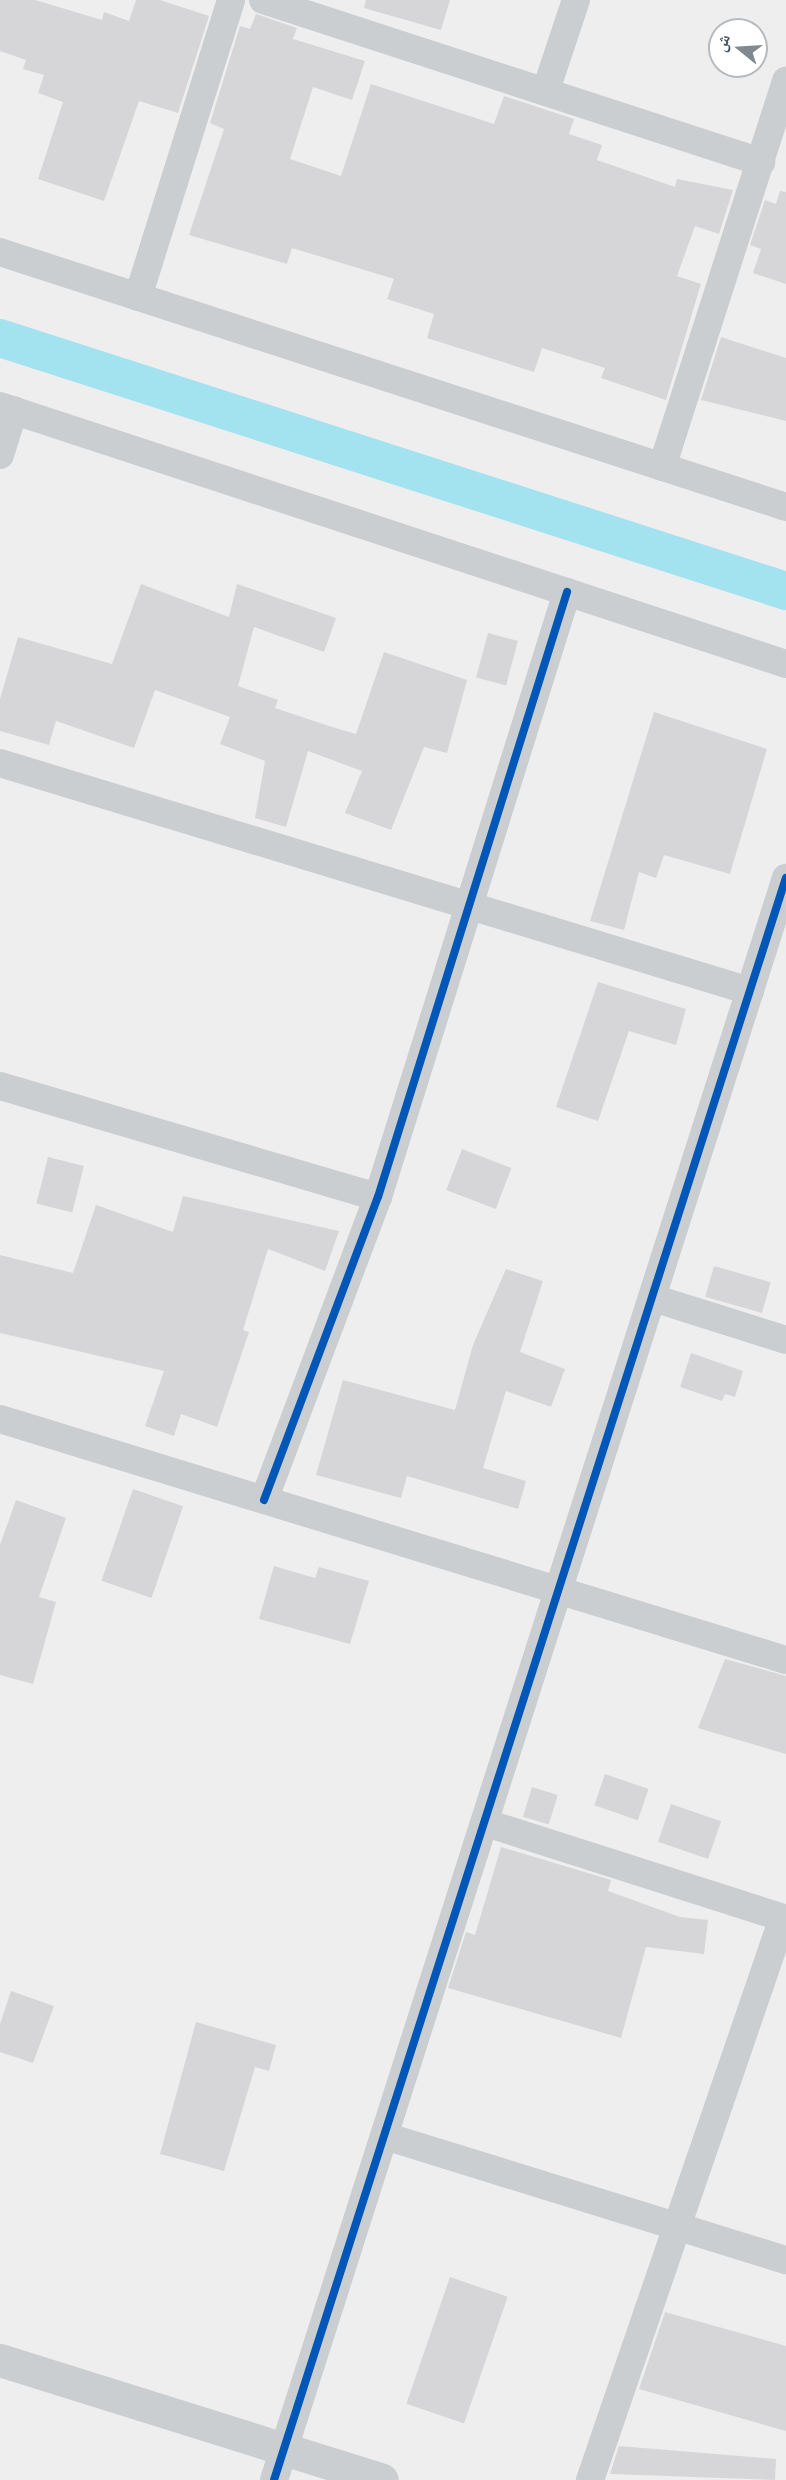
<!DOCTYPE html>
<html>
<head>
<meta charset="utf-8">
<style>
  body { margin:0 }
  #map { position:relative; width:786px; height:2480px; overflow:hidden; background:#efeeee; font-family:Karla,"Noto Naskh Arabic",sans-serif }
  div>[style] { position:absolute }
  .canal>* { height:38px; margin:-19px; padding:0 19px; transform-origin:19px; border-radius:19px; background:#a3e2ef }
  .building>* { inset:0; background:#d6d6d9; transform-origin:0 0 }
  .minor>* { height:28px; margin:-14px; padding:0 14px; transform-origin:14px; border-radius:14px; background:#caced0 }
  .tertiary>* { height:33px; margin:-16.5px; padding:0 16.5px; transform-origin:16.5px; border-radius:16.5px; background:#caced0 }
  .cycleway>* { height:8px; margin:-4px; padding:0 4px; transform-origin:4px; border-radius:4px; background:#0057b8 }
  span { translate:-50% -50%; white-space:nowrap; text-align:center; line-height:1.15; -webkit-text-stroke:6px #fff; paint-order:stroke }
  .north { position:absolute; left:708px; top:18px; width:60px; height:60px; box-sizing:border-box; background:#fff; border:2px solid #b5babe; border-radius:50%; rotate:288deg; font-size:16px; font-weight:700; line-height:24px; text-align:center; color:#45525c }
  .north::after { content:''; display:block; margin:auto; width:21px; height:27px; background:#80898f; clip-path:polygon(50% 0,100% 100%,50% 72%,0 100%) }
</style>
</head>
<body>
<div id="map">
  <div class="canal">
    <div style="left:0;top:338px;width:826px;rotate:17.84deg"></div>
  </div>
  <div class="building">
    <div style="clip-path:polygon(0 0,35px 0,102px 20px,104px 12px,129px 21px,136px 0,160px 0,209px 16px,178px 113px,139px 101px,104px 201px,38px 179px,63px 102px,38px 93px,44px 75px,23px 69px,26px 60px,0 51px)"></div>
    <div style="clip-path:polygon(366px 0,450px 0,441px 30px,364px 8px)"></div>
    <div style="clip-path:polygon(256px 14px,297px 28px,293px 39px,365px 61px,352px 100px,313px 87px,290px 159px,341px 176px,371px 84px,494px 124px,504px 96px,574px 119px,569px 134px,602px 145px,597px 160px,675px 187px,677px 179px,733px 190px,719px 234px,695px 226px,677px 276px,701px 284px,666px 400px,601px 378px,605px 368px,542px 348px,534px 372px,427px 338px,434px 314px,387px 299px,394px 279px,292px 248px,287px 264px,189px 235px,224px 129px,210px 123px,240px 26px,250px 29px)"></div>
    <div style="clip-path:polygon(780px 191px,786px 192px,786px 284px,753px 273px,761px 249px,750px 245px,765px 200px,776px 204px)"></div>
    <div style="clip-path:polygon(721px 337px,786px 358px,786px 421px,701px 400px)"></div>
    <div style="clip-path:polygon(141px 584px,229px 617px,237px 584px,336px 618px,324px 652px,254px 627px,238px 686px,278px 700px,275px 708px,329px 726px,356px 734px,384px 652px,467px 680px,447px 753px,424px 747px,391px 830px,345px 813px,362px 771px,308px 751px,286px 827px,255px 818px,265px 761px,220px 744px,230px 717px,155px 690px,134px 748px,56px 721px,49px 745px,0 731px,0 699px,18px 637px,112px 664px)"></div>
    <div style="left:488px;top:633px;width:31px;height:46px;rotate:15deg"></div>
    <div style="clip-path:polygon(654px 712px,767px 749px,730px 874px,664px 855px,656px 878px,639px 872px,624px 930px,590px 921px)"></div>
    <div style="clip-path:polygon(598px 982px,686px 1009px,676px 1045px,629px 1031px,598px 1121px,556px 1107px)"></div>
    <div style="left:462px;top:1149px;width:53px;height:44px;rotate:21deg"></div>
    <div style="left:48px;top:1157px;width:37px;height:48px;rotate:14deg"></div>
    <div style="clip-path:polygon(183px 1196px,339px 1231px,325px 1271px,268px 1249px,243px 1330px,249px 1332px,217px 1427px,181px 1414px,174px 1436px,145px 1426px,164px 1371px,0 1333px,0 1255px,73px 1273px,96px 1205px,173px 1232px)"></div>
    <div style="left:714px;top:1266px;width:59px;height:32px;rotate:16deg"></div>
    <div style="clip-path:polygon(506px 1269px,543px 1281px,520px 1352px,565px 1369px,551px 1407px,506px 1391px,483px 1468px,526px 1481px,518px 1509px,407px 1476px,401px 1498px,316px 1475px,343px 1380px,455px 1410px,473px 1345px)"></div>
    <div style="clip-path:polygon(691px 1353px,743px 1371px,735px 1397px,725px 1394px,722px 1401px,680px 1387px)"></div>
    <div style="left:133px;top:1489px;width:53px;height:97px;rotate:19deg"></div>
    <div style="clip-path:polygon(16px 1500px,66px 1518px,39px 1597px,56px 1602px,33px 1684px,0 1675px,0 1545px)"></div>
    <div style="clip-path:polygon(274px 1566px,315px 1578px,319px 1567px,369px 1581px,350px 1644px,259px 1619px)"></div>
    <div style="clip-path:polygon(725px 1659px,786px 1676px,786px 1754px,698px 1728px)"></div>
    <div style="left:605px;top:1774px;width:46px;height:33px;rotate:19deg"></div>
    <div style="left:532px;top:1787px;width:27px;height:31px;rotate:17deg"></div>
    <div style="left:671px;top:1804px;width:53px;height:40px;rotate:19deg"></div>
    <div style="clip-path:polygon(501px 1847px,611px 1880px,608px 1891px,680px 1917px,708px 1920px,704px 1954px,646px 1947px,621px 2038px,448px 1988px,466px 1932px,475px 1935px)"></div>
    <div style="clip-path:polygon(11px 1991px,54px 2006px,33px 2063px,0 2052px,0 2024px)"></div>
    <div style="clip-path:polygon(196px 2022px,276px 2045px,269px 2071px,255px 2067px,224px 2171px,160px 2154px)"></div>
    <div style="left:450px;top:2277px;width:61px;height:134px;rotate:19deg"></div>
    <div style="clip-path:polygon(665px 2312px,786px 2346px,786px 2431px,639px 2389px)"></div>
    <div style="clip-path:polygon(619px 2446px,776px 2459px,775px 2480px,610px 2474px)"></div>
  </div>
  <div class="minor">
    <div style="left:263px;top:0;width:524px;rotate:18.02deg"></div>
    <div style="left:546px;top:90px;width:95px;rotate:-71.6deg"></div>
    <div style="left:0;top:252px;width:826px;rotate:17.97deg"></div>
    <div style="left:138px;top:297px;width:311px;rotate:-72.6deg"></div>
    <div style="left:0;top:406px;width:827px;rotate:18.17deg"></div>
    <div style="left:0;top:455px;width:47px;rotate:-72.7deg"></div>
    <div style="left:662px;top:467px;width:406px;rotate:-72.2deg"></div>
    <div style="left:0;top:763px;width:784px;rotate:16.91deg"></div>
    <div style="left:0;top:1086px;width:394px;rotate:16.4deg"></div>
    <div style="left:653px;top:1298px;width:139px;rotate:17.5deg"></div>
    <div style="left:0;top:1419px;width:822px;rotate:17.05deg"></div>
    <div style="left:264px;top:1500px;width:324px;rotate:-69.4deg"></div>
    <div style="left:378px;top:1197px;width:634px;rotate:-72.65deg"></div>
    <div style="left:486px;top:1823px;width:315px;rotate:17.7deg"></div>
    <div style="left:388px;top:2137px;width:417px;rotate:17.2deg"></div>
    <div style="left:274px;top:2480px;width:1682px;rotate:-72.28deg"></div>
    <div style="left:590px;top:2480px;width:594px;rotate:-71.05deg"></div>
  </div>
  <div class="tertiary">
    <div style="left:0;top:2360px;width:400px;rotate:17.4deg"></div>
  </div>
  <div class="cycleway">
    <div style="left:264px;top:1500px;width:324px;rotate:-69.4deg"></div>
    <div style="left:378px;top:1197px;width:634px;rotate:-72.65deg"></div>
    <div style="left:274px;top:2480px;width:1682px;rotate:-72.28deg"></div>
  </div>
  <div class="north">ش</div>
</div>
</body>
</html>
